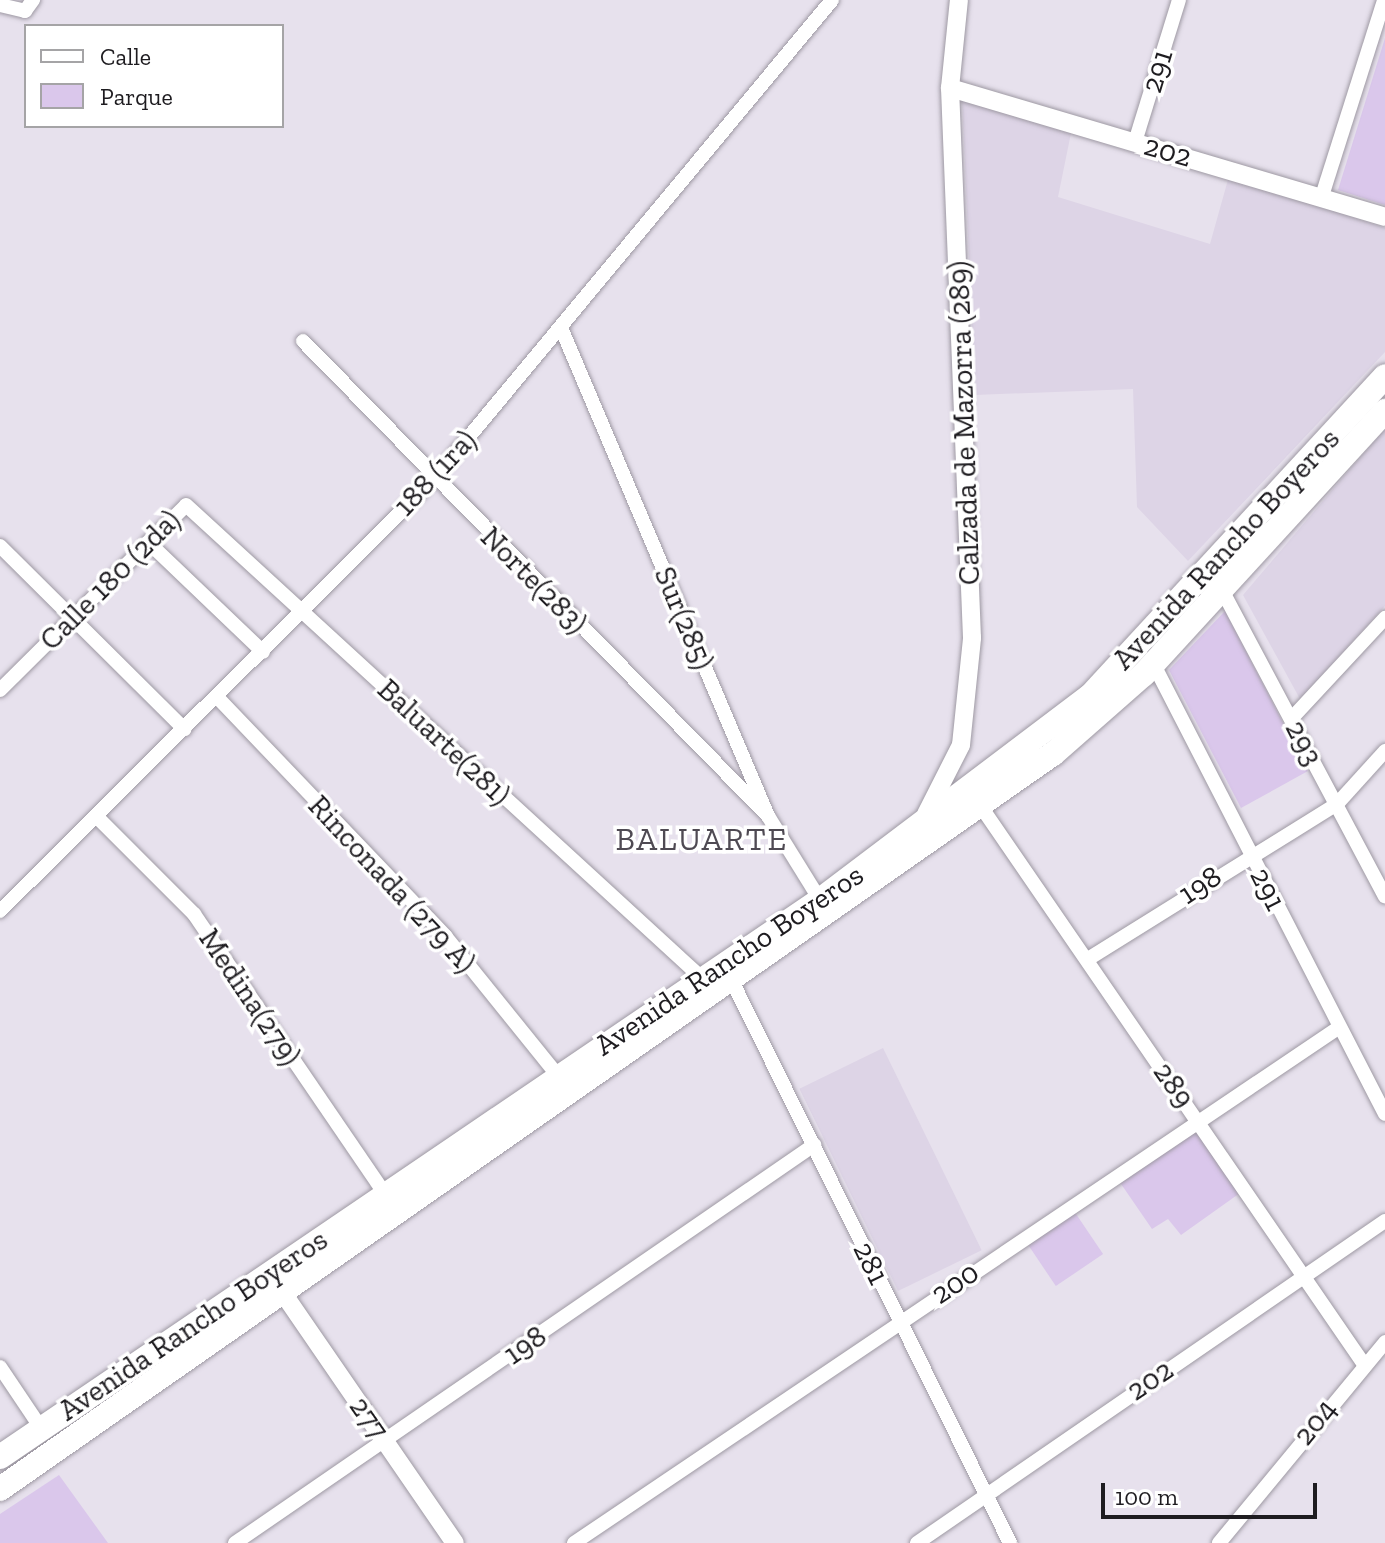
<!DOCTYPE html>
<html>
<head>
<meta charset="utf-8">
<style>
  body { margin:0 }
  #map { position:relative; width:1385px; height:1543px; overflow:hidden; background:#e7e1ed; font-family:"Zilla Slab",serif }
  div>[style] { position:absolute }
  .built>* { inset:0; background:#ddd4e6; transform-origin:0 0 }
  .green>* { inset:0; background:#dac7eb; transform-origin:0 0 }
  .roads { filter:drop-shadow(0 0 2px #9e99a3) drop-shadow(0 0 2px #9e99a3) }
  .minor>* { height:14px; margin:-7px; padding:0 7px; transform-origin:7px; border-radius:7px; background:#fff }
  .tertiary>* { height:18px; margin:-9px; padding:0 9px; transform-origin:9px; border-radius:9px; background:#fff }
  .trunk>* { height:24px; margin:-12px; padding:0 12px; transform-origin:12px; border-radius:12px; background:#fff }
  span { translate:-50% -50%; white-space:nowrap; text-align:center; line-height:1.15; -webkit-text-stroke:7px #fff; paint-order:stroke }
  .street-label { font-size:30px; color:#1e1c20 }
  .neighbourhood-label { font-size:32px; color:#4f4a53; letter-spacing:2px }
  .legend { position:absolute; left:24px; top:24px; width:260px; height:104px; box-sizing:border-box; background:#fff; border:2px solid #a5a4a6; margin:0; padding:10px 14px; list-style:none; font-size:24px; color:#1e1c20 }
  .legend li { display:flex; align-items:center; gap:16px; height:40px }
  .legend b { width:40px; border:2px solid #a5a4a6 }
  .scale { position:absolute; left:1101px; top:1483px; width:216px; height:36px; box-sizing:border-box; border:4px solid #1e1c20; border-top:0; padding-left:10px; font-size:24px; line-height:28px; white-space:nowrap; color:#1e1c20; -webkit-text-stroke:6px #fff; paint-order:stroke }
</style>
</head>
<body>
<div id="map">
  <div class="built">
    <div style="clip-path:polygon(962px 98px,1071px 133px,1058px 197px,1210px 244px,1229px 176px,1385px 228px,1385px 352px,1188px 561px,1137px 507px,1133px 389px,975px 395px)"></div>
    <div style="clip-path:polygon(1385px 428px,1385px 606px,1300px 699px,1243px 595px)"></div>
    <div style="left:883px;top:1048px;width:225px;height:93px;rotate:64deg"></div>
  </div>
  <div class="green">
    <div style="clip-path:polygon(1385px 38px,1385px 205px,1338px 190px)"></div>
    <div style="clip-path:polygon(1225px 611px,1308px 771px,1241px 808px,1169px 670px)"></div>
    <div style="clip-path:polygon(1195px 1128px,1240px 1193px,1181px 1235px,1168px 1219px,1152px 1229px,1119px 1181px)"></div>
    <div style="left:1074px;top:1211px;width:52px;height:57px;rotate:56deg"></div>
    <div style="clip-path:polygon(59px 1475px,108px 1543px,0 1543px,0 1514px)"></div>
  </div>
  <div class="roads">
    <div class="minor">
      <div style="left:0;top:5px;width:26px;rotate:13deg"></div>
      <div style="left:25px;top:11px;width:14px;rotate:-54deg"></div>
      <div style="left:1135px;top:142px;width:149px;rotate:-72.8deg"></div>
      <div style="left:1322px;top:196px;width:206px;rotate:-72.4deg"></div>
      <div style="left:562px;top:330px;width:528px;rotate:67.03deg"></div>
      <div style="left:768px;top:816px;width:99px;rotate:58.2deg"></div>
      <div style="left:303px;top:341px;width:665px;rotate:45.61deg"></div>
      <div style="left:148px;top:542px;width:159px;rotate:43.7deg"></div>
      <div style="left:0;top:546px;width:260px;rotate:44.8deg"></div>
      <div style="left:1222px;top:590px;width:347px;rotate:62deg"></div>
      <div style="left:1153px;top:663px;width:507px;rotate:62.78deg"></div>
      <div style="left:0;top:690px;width:262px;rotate:-44.8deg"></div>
      <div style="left:186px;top:505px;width:701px;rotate:42.52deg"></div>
      <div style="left:218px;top:698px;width:330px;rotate:46.3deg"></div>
      <div style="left:446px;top:937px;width:179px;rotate:51.1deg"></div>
      <div style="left:1292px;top:718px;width:137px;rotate:-47.1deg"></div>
      <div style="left:982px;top:808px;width:673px;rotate:55.53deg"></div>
      <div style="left:96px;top:816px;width:139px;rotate:45deg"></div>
      <div style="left:194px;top:914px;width:338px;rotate:55.7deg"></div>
      <div style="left:0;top:911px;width:611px;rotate:-44.87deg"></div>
      <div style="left:433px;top:480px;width:624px;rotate:-50.26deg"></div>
      <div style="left:1088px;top:959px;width:293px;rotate:-31.9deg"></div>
      <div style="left:1337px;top:804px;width:72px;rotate:-47.8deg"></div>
      <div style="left:733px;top:983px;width:625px;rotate:63.68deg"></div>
      <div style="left:0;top:1367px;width:73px;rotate:56.1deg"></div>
      <div style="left:235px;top:1543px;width:703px;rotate:-34.5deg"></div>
      <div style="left:574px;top:1543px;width:921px;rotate:-33.98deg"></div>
      <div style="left:917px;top:1543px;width:568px;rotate:-34.53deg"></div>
      <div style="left:1219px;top:1543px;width:261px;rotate:-50.4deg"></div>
    </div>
    <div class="tertiary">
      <div style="left:950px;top:88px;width:454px;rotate:16.5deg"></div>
      <div style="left:926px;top:814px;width:77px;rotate:-63.1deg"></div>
      <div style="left:961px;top:745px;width:108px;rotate:-84.1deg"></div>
      <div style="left:972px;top:638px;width:550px;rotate:-92.29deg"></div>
      <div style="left:950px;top:88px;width:88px;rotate:-84.2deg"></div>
      <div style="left:283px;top:1293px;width:303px;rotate:55.5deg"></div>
    </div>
    <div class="trunk">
      <div style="left:0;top:1457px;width:991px;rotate:-34.19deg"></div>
      <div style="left:820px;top:900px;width:338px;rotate:-37.1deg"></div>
      <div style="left:1090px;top:696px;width:435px;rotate:-47.3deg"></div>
      <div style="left:0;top:1489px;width:1284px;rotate:-34.92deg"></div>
      <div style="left:1053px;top:754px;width:121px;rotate:-41.3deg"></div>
      <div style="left:1144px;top:674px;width:357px;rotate:-47.5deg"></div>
    </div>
  </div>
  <div class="street-label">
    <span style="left:1157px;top:71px;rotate:-73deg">291</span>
    <span style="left:1168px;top:151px;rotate:16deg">202</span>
    <span style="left:964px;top:423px;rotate:-92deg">Calzada de Mazorra (289)</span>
    <span style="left:435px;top:473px;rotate:-47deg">188 (1ra)</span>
    <span style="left:1226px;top:549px;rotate:-47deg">Avenida Rancho Boyeros</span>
    <span style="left:110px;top:580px;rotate:-45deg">Calle 180 (2da)</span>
    <span style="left:534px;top:580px;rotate:45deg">Norte(283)</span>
    <span style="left:684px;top:618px;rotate:67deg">Sur(285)</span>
    <span style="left:444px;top:742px;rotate:43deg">Baluarte(281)</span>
    <span style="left:1304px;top:743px;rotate:63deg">293</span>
    <span style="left:392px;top:884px;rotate:47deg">Rinconada (279 A)</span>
    <span style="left:1200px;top:885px;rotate:-33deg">198</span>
    <span style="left:1268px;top:889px;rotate:63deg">291</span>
    <span style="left:729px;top:960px;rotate:-34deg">Avenida Rancho Boyeros</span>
    <span style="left:250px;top:997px;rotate:56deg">Medina(279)</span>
    <span style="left:1174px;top:1085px;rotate:55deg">289</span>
    <span style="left:871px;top:1263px;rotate:64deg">281</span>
    <span style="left:955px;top:1283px;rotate:-34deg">200</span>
    <span style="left:193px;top:1325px;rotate:-34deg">Avenida Rancho Boyeros</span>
    <span style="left:525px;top:1345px;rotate:-35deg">198</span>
    <span style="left:1150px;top:1380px;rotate:-34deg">202</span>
    <span style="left:369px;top:1418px;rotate:55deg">277</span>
    <span style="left:1315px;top:1422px;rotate:-51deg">204</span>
  </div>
  <div class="neighbourhood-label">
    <span style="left:702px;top:839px">BALUARTE</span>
  </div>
  <ul class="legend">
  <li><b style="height:10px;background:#fff"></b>Calle</li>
  <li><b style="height:22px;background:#dac7eb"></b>Parque</li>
  </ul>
  <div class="scale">100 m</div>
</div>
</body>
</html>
